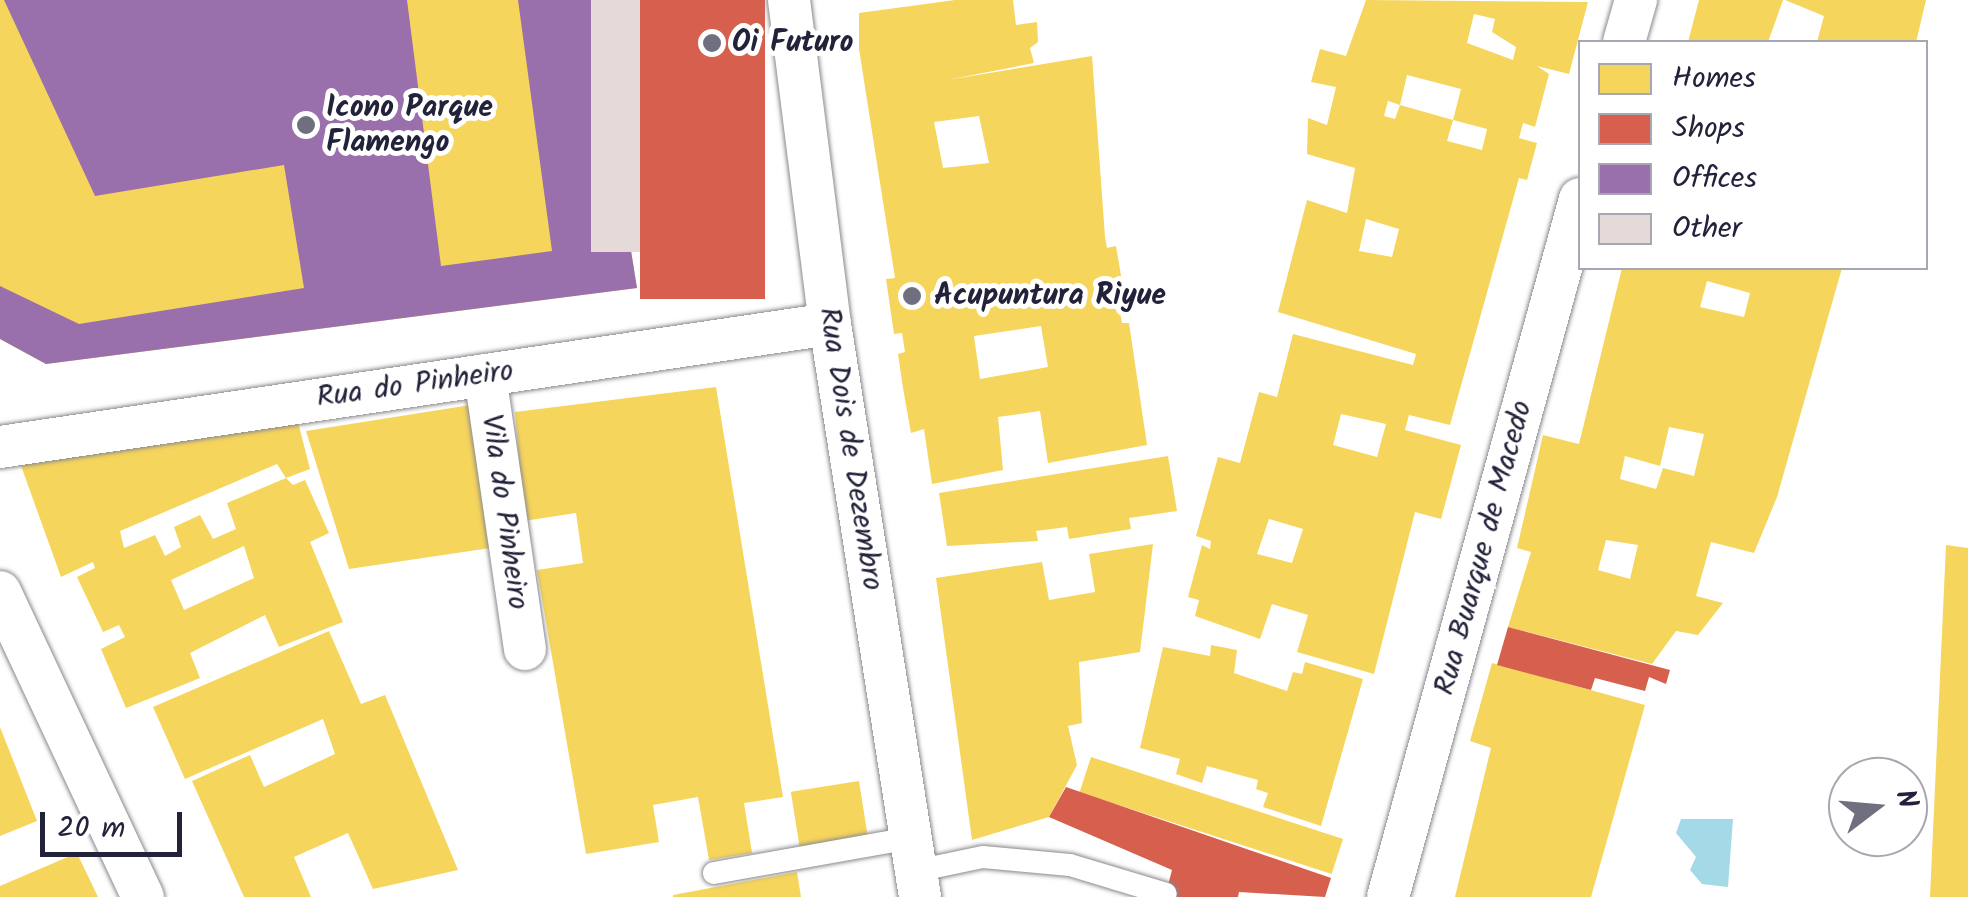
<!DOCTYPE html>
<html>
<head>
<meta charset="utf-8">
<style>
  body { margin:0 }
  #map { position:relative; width:1968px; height:897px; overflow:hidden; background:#fff; font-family:Kalam,sans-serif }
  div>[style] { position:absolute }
  .water>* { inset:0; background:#a4d9e7 }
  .homes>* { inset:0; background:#f6d55c; transform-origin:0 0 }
  .shops>* { inset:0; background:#d6604d; transform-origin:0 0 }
  .offices>* { inset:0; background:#9970ab }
  .building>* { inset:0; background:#e5dad8; transform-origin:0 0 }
  .roads { filter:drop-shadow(0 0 2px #8a8a8f) drop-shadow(0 0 2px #8a8a8f) }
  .service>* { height:22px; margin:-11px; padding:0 11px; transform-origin:11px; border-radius:11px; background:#fff }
  .minor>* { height:42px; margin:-21px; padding:0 21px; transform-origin:21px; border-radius:21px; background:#fff }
  .dots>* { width:28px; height:28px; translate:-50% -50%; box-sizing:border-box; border:5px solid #fff; border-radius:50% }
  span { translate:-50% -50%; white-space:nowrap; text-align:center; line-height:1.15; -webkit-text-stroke:10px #fff; paint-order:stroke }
  .poi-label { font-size:30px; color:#22223b; font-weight:700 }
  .left { translate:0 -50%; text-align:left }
  .street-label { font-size:30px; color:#22223b }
  .legend { position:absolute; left:1578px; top:40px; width:350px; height:230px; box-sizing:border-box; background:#fff; border:2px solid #a7a7b1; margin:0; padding:12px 18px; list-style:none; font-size:30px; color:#22223b }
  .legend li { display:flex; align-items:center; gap:20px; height:50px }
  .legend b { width:50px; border:2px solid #a7a7b1 }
  .north { position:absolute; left:1828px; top:757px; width:100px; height:100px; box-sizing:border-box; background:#fff; border:2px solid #a7a7b1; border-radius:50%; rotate:74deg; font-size:28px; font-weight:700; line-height:40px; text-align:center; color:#22223b }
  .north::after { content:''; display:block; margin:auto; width:35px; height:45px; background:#6f6f80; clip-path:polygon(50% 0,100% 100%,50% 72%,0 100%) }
  .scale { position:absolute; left:40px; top:812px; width:142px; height:45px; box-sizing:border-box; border:5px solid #22223b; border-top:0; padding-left:12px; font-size:30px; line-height:35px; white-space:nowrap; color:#22223b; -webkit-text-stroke:8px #fff; paint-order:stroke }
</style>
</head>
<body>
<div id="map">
  <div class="water">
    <div style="clip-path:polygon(1681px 819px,1733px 819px,1728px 887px,1702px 884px,1690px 870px,1696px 857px,1676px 833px)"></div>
  </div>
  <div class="homes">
    <div style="clip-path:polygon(0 0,591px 0,637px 288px,46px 364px,0 339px)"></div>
    <div style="clip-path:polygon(evenodd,955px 0,1013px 0,1016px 25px,1037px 22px,1038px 42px,1030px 48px,1034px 63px,947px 80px,1092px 56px,1105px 237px,1107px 248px,1116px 246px,1124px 293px,1117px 295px,1122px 323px,1129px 323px,1147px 445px,1048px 463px,1040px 411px,998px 417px,1003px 470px,932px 484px,924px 429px,911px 433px,903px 388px,898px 354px,905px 352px,902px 333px,894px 334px,886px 279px,895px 278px,859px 49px,859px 13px,955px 0,979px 116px,989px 163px,943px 168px,934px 122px,979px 116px,955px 0,1041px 326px,1048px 367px,980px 379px,974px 336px,1041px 326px)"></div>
    <div style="clip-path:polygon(evenodd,1366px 0,1588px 2px,1569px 74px,1537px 66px,1549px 74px,1535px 127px,1523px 123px,1519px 138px,1537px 143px,1527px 180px,1519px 178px,1450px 425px,1409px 415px,1405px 430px,1461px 445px,1441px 519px,1415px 512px,1374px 674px,1297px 652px,1308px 615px,1272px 604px,1260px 639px,1195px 616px,1199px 600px,1188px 597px,1202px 545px,1210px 549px,1211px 541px,1196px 536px,1218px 457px,1240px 463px,1259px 392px,1277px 397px,1293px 334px,1413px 365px,1416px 354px,1278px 312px,1307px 200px,1347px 213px,1355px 168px,1307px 154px,1308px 118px,1327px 125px,1336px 87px,1311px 82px,1320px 49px,1346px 56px,1366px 0,1474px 14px,1495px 19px,1492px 32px,1516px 47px,1513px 60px,1467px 43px,1474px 14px,1366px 0,1407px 75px,1461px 89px,1453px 120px,1487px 129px,1482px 150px,1447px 141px,1453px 120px,1400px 105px,1395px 119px,1384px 116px,1388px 101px,1400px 105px,1407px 75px,1366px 0,1366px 219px,1399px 229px,1392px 257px,1359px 251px,1366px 219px,1366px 0,1341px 414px,1386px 424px,1377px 457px,1333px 445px,1341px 414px,1366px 0,1269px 519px,1303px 529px,1292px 563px,1257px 554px,1269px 519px)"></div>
    <div style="clip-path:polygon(1699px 0,1783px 0,1768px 42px,1688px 42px)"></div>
    <div style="clip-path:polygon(1785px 0,1926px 0,1916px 42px,1817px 42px,1824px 16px)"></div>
    <div style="clip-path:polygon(evenodd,1622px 268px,1842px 268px,1777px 497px,1754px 553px,1711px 542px,1696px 596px,1723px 603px,1698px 635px,1676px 631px,1652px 664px,1508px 627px,1531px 552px,1517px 548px,1543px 435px,1579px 444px,1622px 268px,1707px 281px,1750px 293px,1744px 317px,1700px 307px,1707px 281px,1622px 268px,1669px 427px,1704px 434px,1694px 476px,1663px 468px,1656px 489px,1620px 479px,1625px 456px,1660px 466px,1669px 427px,1622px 268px,1606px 540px,1638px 545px,1630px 579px,1598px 570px,1606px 540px)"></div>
    <div style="clip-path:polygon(716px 387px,783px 797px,744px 803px,752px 853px,709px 860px,698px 797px,653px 805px,659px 842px,586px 854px,537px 570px,583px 563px,576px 513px,524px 521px,515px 412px)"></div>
    <div style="clip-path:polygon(477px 404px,497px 547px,349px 569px,306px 431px)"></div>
    <div style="clip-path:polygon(evenodd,297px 418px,310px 469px,286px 478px,277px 464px,120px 531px,124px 548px,155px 535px,165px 556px,181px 547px,174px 527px,200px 515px,213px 539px,236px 529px,227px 503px,286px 478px,293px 485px,305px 480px,329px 533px,310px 542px,343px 622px,279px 647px,265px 615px,190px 653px,200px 678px,126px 708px,101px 649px,125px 637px,119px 625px,103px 632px,77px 577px,95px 568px,93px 562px,61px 577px,20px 463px,297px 418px,244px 546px,254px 578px,184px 610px,171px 580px,244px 546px)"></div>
    <div style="clip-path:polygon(1168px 456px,1177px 511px,1129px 518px,1131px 529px,1069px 539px,1067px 527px,1036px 531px,1038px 541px,947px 546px,939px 493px)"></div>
    <div style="clip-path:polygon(1153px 544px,1140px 652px,1079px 662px,1082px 723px,1068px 726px,1077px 765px,1049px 817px,972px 840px,936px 578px,1042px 562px,1049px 600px,1095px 592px,1089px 554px)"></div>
    <div style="clip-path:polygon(1946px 545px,1968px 548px,1968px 897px,1930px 897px)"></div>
    <div style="clip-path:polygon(329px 631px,361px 704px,385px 695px,458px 870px,373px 889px,348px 833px,294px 857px,311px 897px,244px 897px,192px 781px,250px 755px,264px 787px,335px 754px,323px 719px,185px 779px,153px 707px)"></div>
    <div style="clip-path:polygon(1211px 645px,1237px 650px,1234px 673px,1287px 691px,1293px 672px,1302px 674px,1305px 662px,1363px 679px,1321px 826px,1263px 807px,1268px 793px,1256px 789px,1258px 780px,1207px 766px,1202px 783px,1176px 774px,1180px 759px,1140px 748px,1163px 647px,1210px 656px)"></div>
    <div style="clip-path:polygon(1492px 663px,1645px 705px,1591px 897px,1455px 897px,1491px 748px,1470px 741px)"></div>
    <div style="clip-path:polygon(0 727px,37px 821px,0 836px)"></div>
    <div style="left:1091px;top:757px;width:265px;height:37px;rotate:18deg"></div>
    <div style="left:859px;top:781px;width:57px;height:69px;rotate:81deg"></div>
    <div style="clip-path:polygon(77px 853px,98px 897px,0 897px,0 886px)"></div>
    <div style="clip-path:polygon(797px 872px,801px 897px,673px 897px,673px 895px)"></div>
  </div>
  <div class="shops">
    <div style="left:640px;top:0;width:125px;height:299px"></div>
    <div style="clip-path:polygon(1508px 627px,1670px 670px,1666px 684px,1649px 677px,1645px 691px,1595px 678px,1591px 690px,1497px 665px)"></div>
    <div style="clip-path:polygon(1066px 787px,1331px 878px,1325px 897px,1239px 892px,1238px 897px,1165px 897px,1172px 870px,1049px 817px)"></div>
  </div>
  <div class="offices">
    <div style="clip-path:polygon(4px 0,407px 0,441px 266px,552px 251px,518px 0,591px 0,637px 288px,46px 364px,0 339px,0 286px,79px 324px,304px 288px,284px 165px,95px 196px)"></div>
  </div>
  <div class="building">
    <div style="left:591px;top:0;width:49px;height:252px"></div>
  </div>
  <div class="roads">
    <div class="service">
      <div style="left:916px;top:871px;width:68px;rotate:-11.8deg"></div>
      <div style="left:983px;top:857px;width:87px;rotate:5.3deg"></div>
      <div style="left:1070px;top:865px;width:100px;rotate:16.8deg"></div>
      <div style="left:714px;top:873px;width:199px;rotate:-10.1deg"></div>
    </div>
    <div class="minor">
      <div style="left:789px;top:0;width:327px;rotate:82.8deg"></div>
      <div style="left:830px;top:324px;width:580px;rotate:81.07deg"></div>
      <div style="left:1624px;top:42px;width:44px;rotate:-74.1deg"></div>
      <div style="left:485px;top:375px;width:277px;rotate:81.7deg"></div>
      <div style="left:0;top:447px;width:839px;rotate:-8.43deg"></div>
      <div style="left:0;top:592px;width:337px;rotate:64.9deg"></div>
      <div style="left:1388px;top:897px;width:724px;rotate:-74.62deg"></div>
    </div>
  </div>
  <div class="dots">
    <div style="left:712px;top:43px;background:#6f6f80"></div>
    <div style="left:306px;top:125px;background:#6f6f80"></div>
    <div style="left:912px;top:296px;background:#6f6f80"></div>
  </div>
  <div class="poi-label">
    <span class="left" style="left:732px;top:43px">Oi Futuro</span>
    <span class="left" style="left:326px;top:125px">Icono Parque<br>Flamengo</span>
    <span class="left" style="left:934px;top:296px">Acupuntura Riyue</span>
  </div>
  <div class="street-label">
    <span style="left:415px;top:385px;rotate:-8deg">Rua do Pinheiro</span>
    <span style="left:850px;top:449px;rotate:81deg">Rua Dois de Dezembro</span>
    <span style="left:504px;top:512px;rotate:82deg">Vila do Pinheiro</span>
    <span style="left:1484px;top:548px;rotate:-75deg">Rua Buarque de Macedo</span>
  </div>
  <ul class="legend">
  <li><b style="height:28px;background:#f6d55c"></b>Homes</li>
  <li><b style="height:28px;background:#d6604d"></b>Shops</li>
  <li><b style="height:28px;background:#9970ab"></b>Offices</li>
  <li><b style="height:28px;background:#e5dad8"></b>Other</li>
  </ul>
  <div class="north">N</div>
  <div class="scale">20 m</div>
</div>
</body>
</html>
